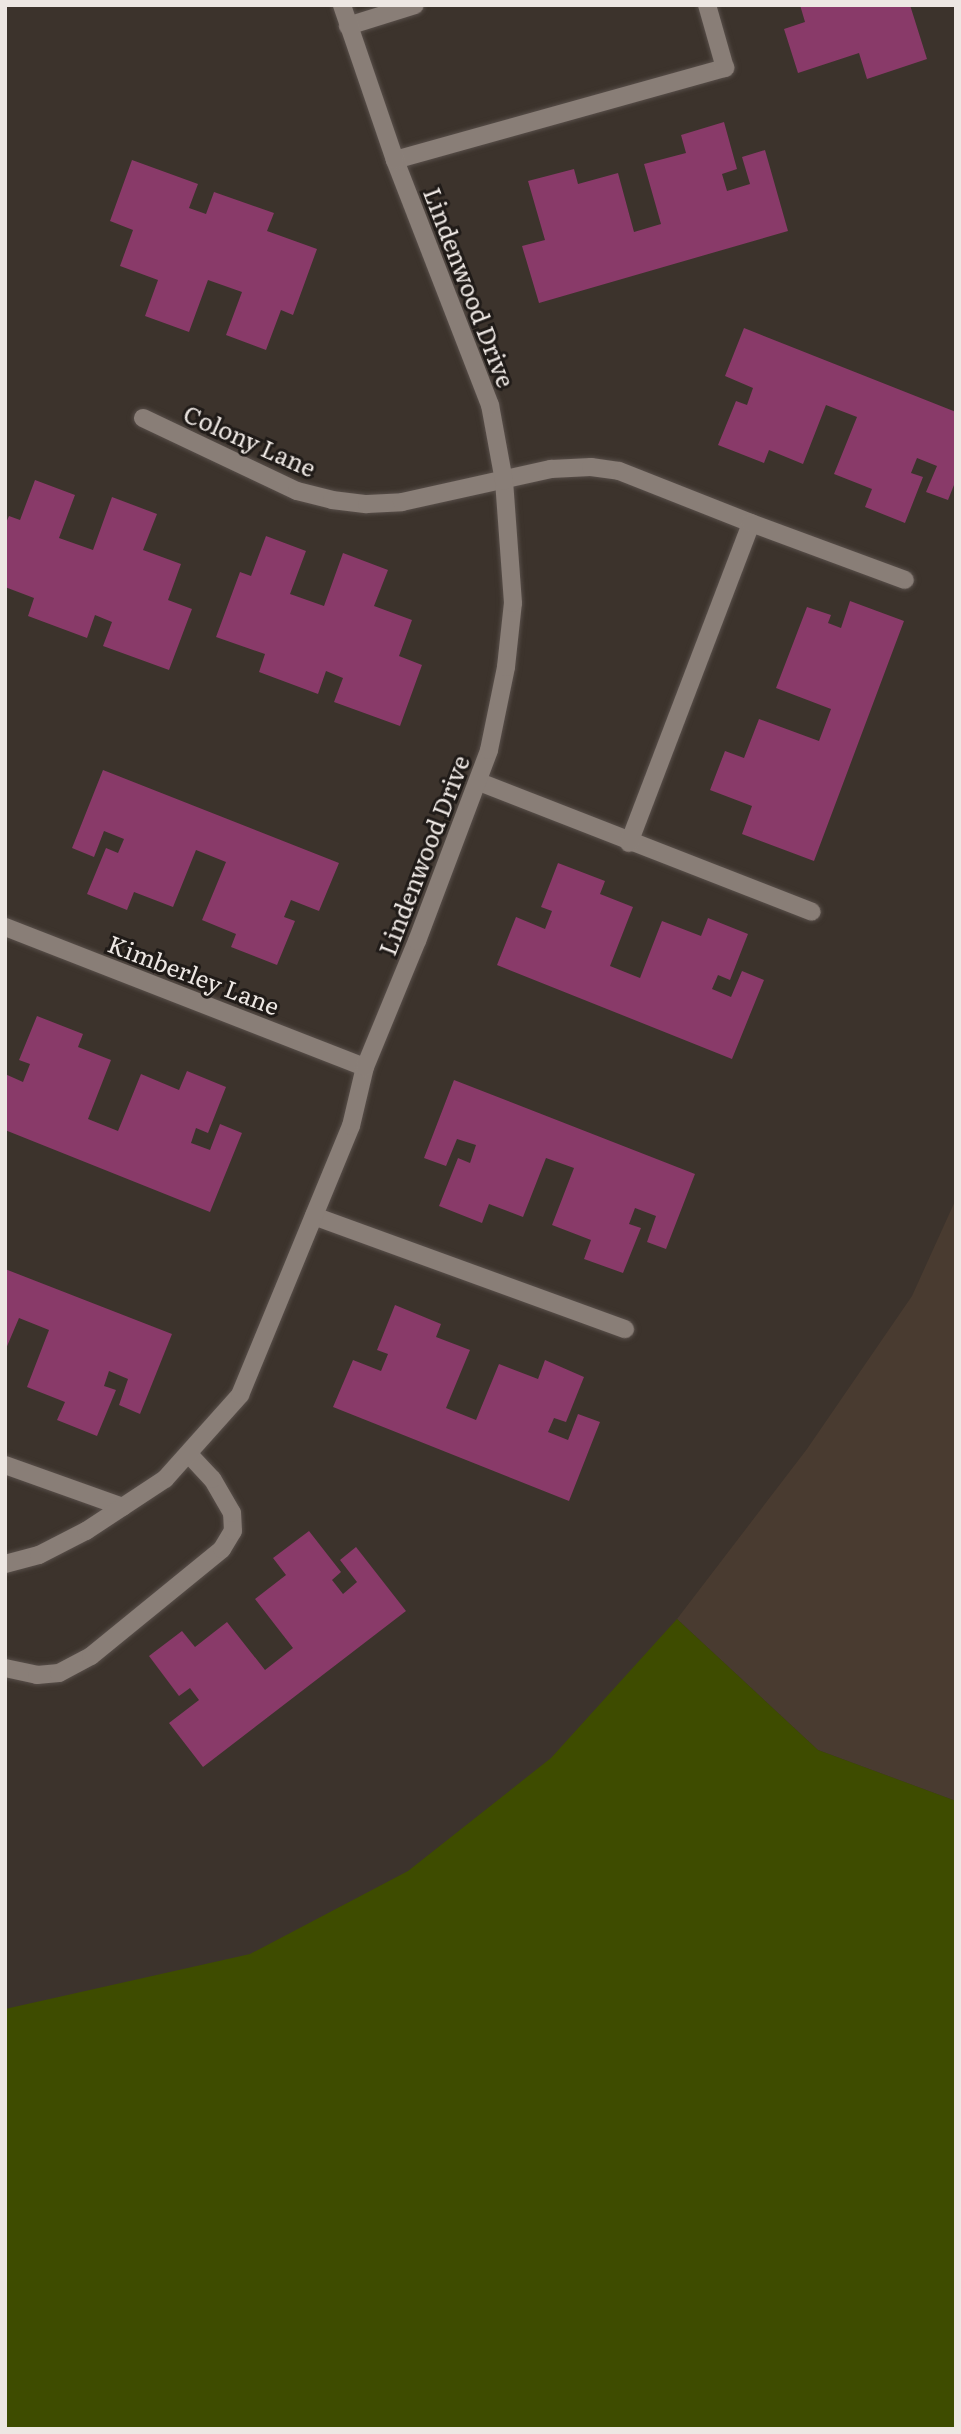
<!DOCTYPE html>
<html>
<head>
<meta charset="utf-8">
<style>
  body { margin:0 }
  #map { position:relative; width:961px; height:2434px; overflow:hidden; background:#3c332c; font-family:Literata,serif }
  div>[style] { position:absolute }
  .built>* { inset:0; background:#493b30 }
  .green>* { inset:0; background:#3e4c00 }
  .building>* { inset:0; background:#893a69 }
  .roads { filter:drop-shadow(0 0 2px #584f4a) drop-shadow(0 0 2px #584f4a) }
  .service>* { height:18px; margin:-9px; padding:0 9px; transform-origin:9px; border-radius:9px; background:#897e77 }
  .minor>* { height:18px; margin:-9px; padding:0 9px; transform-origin:9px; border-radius:9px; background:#897e77 }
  span { translate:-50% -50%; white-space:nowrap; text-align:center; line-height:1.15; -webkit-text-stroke:6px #201b18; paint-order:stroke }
  .street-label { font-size:24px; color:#ede7e3 }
  .frame { position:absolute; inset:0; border:7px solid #ede7e3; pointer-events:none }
</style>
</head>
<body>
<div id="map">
  <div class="built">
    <div style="clip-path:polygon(956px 1199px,956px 1801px,818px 1750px,677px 1619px,807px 1449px,912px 1296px)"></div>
  </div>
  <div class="green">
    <div style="clip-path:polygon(677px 1619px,818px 1750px,956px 1801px,956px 2429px,5px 2429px,5px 2009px,250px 1954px,408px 1871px,551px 1758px)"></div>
  </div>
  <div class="building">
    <div style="clip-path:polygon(800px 5px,910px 5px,927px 59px,867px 79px,859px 53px,798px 73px,784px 29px,805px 22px)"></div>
    <div style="clip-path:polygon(724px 122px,737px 169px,722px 174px,727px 191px,750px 184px,742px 157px,765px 150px,788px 231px,539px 303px,522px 246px,545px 240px,528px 181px,574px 169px,578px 184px,618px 173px,634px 232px,661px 224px,644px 164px,686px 153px,681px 135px)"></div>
    <div style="clip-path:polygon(132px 160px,198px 184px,189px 208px,206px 214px,214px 192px,274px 213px,267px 231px,317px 249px,293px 315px,281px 310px,266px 350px,226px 335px,242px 292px,208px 280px,189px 332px,145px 316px,158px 280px,120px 266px,133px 230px,110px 221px)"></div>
    <div style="clip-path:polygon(744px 328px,956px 412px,956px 480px,948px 500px,926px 492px,937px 466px,917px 458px,911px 473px,923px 477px,905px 523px,865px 507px,872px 489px,834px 474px,857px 417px,826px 405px,803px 464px,769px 450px,764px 463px,718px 445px,736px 401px,747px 405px,753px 388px,725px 376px)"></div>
    <div style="clip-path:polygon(35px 480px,75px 495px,59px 538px,93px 550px,112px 497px,157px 514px,143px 550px,181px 564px,168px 600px,192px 609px,169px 670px,103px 646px,112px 622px,95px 615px,87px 638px,28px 616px,34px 598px,5px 587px,5px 525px,9px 516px,20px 520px)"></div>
    <div style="clip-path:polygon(266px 536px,306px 551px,290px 594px,324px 606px,343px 553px,388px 570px,374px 606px,412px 620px,399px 656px,422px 665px,400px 726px,334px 702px,343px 678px,326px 671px,318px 694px,259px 672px,265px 654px,216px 637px,240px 572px,251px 576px)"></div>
    <div style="clip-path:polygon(850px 601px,904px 621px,814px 861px,742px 834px,752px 806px,710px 790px,725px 751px,744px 758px,759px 719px,819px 741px,831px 709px,776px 688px,807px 607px,831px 615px,828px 623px,841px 628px)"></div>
    <div style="clip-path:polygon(103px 770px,339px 863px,319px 911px,291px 900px,284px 917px,295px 921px,277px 965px,231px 947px,236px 934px,202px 920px,226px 862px,196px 850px,173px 907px,134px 892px,127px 910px,87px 894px,106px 848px,118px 853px,124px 839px,104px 831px,94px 857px,72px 848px)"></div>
    <div style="clip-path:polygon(558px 863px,605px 881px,600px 894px,633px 907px,610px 966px,640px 978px,662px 921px,701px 936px,708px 918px,748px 934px,730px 980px,718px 975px,712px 989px,731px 997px,742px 971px,764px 980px,732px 1059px,497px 965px,516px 917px,545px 929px,552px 911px,541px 907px)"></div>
    <div style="clip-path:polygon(37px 1016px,83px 1034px,78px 1047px,111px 1060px,88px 1119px,118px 1131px,141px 1074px,179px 1090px,187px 1071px,226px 1087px,208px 1133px,196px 1128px,191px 1143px,210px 1150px,220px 1124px,242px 1133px,210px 1212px,5px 1130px,5px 1074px,23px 1082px,30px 1064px,19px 1060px)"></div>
    <div style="clip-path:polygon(454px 1080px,695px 1174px,666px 1249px,647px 1242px,656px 1216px,635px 1208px,629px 1224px,641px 1228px,623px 1273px,584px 1259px,591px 1240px,552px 1225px,574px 1168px,546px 1158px,523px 1217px,489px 1204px,482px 1223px,439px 1206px,458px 1158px,470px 1163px,476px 1145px,457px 1139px,446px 1166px,424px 1158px)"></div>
    <div style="clip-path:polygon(5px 1269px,172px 1334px,140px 1414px,119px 1405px,128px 1379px,109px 1371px,104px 1386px,116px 1390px,97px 1436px,57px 1420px,65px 1402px,27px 1387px,49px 1330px,19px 1318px,5px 1351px)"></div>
    <div style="clip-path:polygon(395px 1305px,441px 1324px,436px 1337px,470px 1350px,446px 1408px,476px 1420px,499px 1364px,538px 1379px,545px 1360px,584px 1377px,566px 1422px,554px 1418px,548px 1432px,568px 1440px,578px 1414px,600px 1422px,569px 1501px,333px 1407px,353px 1360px,381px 1371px,388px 1354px,377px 1350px)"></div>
    <div style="clip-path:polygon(309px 1531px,341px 1572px,332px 1580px,343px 1594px,357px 1582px,340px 1560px,356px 1547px,406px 1611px,203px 1767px,169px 1723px,199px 1700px,190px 1688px,179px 1696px,149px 1656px,182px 1631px,195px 1647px,227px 1622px,265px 1670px,293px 1648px,255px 1599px,286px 1575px,273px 1558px)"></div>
  </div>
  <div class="roads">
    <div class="service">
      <div style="left:314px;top:1216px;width:331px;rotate:20deg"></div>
      <div style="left:5px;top:1668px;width:33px;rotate:12deg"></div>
      <div style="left:37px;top:1675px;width:22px;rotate:-5deg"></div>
      <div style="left:59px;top:1673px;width:36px;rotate:-28deg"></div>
      <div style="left:91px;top:1656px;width:169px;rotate:-39.2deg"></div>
      <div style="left:222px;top:1549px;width:21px;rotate:-59deg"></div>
      <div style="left:233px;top:1531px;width:18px;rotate:-93deg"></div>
      <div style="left:232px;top:1513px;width:39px;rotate:-120deg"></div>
      <div style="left:212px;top:1479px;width:34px;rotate:-133deg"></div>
    </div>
    <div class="minor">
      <div style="left:348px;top:26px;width:70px;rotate:-17.4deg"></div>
      <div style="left:395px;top:160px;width:343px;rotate:-15.6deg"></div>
      <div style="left:725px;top:68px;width:66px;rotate:-105.9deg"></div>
      <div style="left:143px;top:418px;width:170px;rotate:25.4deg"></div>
      <div style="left:297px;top:491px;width:36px;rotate:14deg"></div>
      <div style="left:332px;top:500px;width:35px;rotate:7deg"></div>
      <div style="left:367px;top:504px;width:35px;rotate:-3deg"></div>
      <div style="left:402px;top:502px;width:153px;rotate:-12.5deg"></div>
      <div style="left:551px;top:469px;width:40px;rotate:-2.9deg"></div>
      <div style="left:591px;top:467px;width:28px;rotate:8deg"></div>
      <div style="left:619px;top:471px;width:142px;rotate:21.5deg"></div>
      <div style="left:479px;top:782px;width:357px;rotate:21.3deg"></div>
      <div style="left:629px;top:843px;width:342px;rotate:-69.1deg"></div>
      <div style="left:751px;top:523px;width:164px;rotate:20.3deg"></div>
      <div style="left:5px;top:927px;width:386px;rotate:21.3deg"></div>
      <div style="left:5px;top:1465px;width:125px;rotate:19.6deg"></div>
      <div style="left:5px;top:1564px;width:35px;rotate:-15deg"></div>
      <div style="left:39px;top:1555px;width:53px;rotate:-27.1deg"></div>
      <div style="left:86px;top:1531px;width:95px;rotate:-33.4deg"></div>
      <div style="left:165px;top:1479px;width:113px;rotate:-48.2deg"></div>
      <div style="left:240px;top:1395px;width:291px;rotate:-67.6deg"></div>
      <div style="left:351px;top:1126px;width:61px;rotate:-76.7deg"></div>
      <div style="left:365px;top:1067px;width:136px;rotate:-67.6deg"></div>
      <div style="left:417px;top:941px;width:204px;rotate:-69.3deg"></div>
      <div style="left:489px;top:750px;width:85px;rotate:-78.4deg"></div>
      <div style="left:506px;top:667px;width:64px;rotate:-83.8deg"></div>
      <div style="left:513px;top:603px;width:122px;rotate:-94.2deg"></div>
      <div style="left:504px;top:481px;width:77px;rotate:-100.4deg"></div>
      <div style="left:490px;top:405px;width:263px;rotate:-111.2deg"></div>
      <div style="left:395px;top:160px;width:164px;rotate:-108.9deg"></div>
    </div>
  </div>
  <div class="street-label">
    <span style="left:470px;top:287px;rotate:69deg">Lindenwood Drive</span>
    <span style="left:250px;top:440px;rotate:24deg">Colony Lane</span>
    <span style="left:423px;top:855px;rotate:-69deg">Lindenwood Drive</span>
    <span style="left:194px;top:974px;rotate:21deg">Kimberley Lane</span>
  </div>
  <div class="frame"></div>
</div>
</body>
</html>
